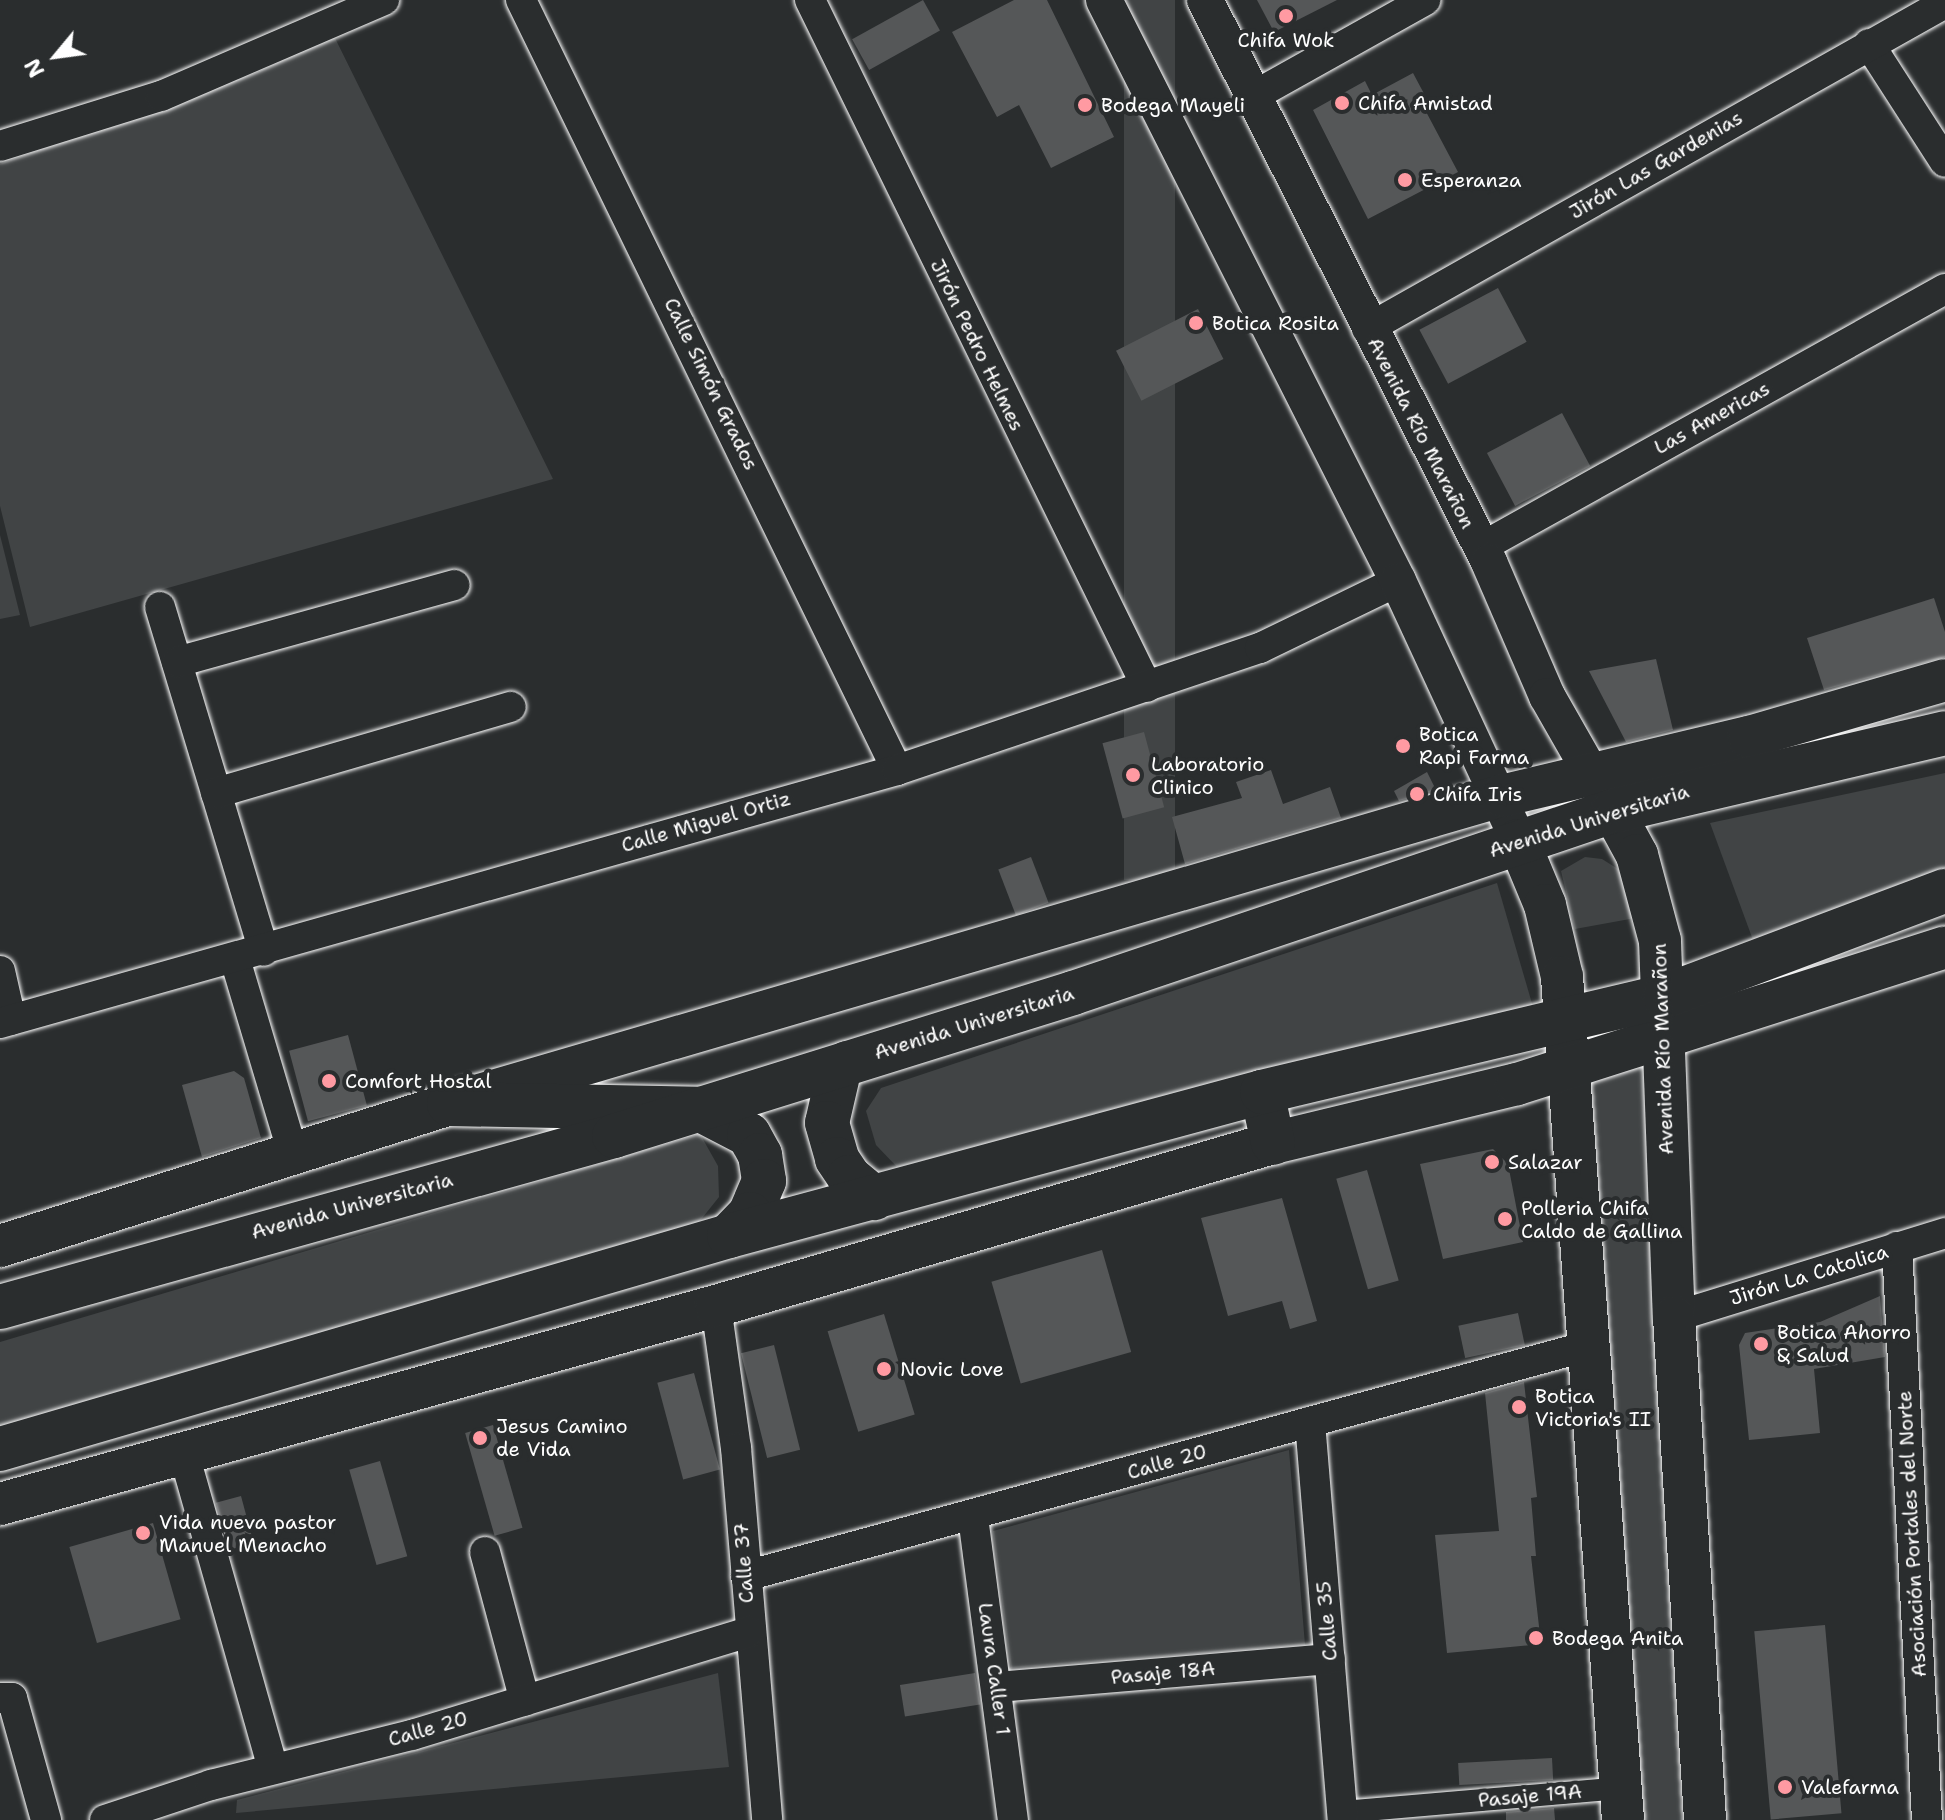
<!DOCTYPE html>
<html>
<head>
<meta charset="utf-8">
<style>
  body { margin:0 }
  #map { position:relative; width:1945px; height:1820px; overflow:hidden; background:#2a2d2e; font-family:"Shantell Sans",sans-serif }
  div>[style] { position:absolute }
  .green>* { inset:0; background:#414445; transform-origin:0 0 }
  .building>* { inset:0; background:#555758; transform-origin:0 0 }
  .roads { filter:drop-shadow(0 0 2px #fff) drop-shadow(0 0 2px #fff) }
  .pedestrian>* { height:22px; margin:-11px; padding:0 11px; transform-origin:11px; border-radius:11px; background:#2a2d2e }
  .minor>* { height:30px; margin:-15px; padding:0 15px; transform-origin:15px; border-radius:15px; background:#2a2d2e }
  .tertiary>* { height:36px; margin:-18px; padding:0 18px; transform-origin:18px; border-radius:18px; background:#2a2d2e }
  .secondary>* { height:42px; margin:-21px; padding:0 21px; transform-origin:21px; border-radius:21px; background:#2a2d2e }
  .primary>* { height:44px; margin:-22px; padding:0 22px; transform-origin:22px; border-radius:22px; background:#2a2d2e }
  .dots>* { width:22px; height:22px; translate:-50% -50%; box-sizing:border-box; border:4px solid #2a2d2e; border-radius:50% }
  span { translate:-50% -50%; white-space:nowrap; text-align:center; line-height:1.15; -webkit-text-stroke:8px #2a2d2e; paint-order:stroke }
  .poi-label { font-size:20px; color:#fff }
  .left { translate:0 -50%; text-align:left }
  .street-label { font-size:20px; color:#fff }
  .north { position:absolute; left:16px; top:16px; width:80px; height:80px; -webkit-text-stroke:6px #2a2d2e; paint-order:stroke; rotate:241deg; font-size:22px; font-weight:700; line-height:32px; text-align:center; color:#fff }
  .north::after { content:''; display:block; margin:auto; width:28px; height:36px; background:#fff; clip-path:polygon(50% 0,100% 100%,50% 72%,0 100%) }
</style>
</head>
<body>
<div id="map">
  <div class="green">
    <div style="left:1124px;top:0;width:51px;height:880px"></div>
    <div style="clip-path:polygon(334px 36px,553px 479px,30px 627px,0 506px,0 164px,256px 73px)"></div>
    <div style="clip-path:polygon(0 535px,20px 615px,0 619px)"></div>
    <div style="clip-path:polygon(1945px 773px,1945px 877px,1757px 951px,1710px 823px)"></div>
    <div style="clip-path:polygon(1585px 857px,1602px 859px,1618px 869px,1641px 917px,1575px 929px,1561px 871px)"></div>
    <div style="clip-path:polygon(1497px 883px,1533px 1007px,897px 1167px,876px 1145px,866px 1111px,881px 1088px)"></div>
    <div style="left:1641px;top:1034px;width:787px;height:54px;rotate:87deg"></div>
    <div style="clip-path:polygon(700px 1134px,718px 1166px,719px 1197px,695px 1227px,0 1427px,0 1342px)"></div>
    <div style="clip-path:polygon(1289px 1450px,1305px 1645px,1011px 1668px,993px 1531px)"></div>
    <div style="clip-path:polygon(718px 1673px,729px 1767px,236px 1813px,237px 1800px)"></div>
  </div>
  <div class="building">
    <div style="left:923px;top:0;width:35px;height:81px;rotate:61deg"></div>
    <div style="clip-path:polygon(1014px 0,1047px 0,1114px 137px,1051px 168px,1019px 105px,997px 117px,952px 32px)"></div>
    <div style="clip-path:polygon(1257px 0,1337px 0,1274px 32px)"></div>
    <div style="clip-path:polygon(1413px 73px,1429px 103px,1423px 106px,1458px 172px,1368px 219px,1313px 110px,1365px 81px,1372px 95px)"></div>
    <div style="left:1498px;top:288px;width:61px;height:89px;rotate:62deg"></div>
    <div style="left:1198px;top:309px;width:56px;height:92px;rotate:63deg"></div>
    <div style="left:1562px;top:413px;width:60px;height:85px;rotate:62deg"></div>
    <div style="clip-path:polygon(1934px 598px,1945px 632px,1945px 657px,1824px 690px,1807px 638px)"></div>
    <div style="clip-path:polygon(1656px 659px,1673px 730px,1626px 742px,1589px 671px)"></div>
    <div style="left:1144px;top:732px;width:78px;height:43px;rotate:75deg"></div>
    <div style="clip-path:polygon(1271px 770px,1283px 804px,1330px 787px,1341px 818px,1185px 864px,1172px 817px,1242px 798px,1236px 782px)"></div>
    <div style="clip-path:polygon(1427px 772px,1436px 790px,1399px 801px,1394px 791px)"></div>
    <div style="left:1031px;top:857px;width:49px;height:35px;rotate:69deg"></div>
    <div style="left:348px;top:1035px;width:73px;height:61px;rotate:75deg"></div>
    <div style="clip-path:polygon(234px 1071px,244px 1078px,261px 1138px,202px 1157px,182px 1085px)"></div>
    <div style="clip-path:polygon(1493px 1149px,1508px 1164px,1523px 1242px,1443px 1259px,1420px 1164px)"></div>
    <div style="left:1367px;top:1170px;width:115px;height:32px;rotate:74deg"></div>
    <div style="clip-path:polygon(1282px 1198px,1317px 1321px,1290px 1329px,1282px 1301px,1228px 1316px,1201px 1218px)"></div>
    <div style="left:1102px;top:1250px;width:106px;height:115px;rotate:74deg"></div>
    <div style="clip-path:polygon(1880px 1296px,1885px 1357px,1814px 1369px,1820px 1433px,1749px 1440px,1739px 1345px,1745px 1333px,1820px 1322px)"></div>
    <div style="left:1518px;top:1313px;width:33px;height:61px;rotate:78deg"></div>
    <div style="left:884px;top:1314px;width:105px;height:59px;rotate:73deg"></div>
    <div style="left:774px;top:1345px;width:108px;height:34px;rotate:76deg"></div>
    <div style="left:694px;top:1373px;width:100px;height:38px;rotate:75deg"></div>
    <div style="clip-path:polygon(1524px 1382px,1537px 1497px,1531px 1498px,1536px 1556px,1531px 1556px,1541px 1644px,1447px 1653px,1435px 1535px,1499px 1531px,1485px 1393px)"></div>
    <div style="left:493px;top:1425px;width:107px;height:29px;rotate:74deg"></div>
    <div style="left:380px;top:1461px;width:99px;height:32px;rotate:74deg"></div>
    <div style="left:241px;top:1496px;width:49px;height:26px;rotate:75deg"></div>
    <div style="left:153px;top:1523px;width:100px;height:87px;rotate:74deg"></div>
    <div style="left:1825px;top:1625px;width:189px;height:71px;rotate:85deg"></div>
    <div style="left:975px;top:1673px;width:32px;height:76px;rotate:81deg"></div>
    <div style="left:1552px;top:1758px;width:22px;height:94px;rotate:87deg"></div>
    <div style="clip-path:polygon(1554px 1808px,1555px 1820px,1506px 1820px,1506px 1812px)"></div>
  </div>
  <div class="roads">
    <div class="pedestrian">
      <div style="left:1342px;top:1812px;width:280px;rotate:-4.9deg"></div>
    </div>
    <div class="minor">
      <div style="left:521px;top:0;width:857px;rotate:63.97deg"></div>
      <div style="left:810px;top:0;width:765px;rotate:63.87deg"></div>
      <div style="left:1869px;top:44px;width:140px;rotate:57.2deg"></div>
      <div style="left:1250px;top:98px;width:201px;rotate:-29.2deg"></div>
      <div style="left:0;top:146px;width:169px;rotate:-17.3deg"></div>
      <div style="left:161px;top:96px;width:243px;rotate:-23.3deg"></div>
      <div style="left:1367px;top:329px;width:664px;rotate:-29.42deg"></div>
      <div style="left:1480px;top:548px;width:532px;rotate:-29.12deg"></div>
      <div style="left:160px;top:607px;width:359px;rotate:73.2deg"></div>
      <div style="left:177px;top:662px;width:288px;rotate:-15.5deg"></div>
      <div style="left:216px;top:793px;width:307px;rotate:-16.3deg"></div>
      <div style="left:235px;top:959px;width:202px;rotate:73.4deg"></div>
      <div style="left:0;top:971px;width:50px;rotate:77.3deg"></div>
      <div style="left:0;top:1023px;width:932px;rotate:-15.75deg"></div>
      <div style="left:897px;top:770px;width:383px;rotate:-18.6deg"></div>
      <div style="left:1260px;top:648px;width:153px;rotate:-25.9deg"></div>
      <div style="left:1897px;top:1247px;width:574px;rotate:87deg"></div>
      <div style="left:716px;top:1306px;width:143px;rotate:82deg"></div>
      <div style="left:736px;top:1448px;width:373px;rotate:85.2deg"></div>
      <div style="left:1674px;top:1317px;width:284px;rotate:-17.2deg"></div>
      <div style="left:1310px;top:1422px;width:399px;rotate:85.3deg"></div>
      <div style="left:184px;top:1454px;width:327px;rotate:74.2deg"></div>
      <div style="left:973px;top:1517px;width:306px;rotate:82.5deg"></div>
      <div style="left:485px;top:1552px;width:154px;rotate:75deg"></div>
      <div style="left:746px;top:1576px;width:873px;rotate:-15.28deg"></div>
      <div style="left:997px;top:1687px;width:334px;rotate:-4.8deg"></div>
      <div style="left:0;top:1698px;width:12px"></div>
      <div style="left:12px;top:1698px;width:127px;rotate:74.4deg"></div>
      <div style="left:105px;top:1820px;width:112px;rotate:-18.3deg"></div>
      <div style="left:211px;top:1785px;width:207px;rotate:-14deg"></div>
      <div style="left:412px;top:1735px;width:352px;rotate:-17deg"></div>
    </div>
    <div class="tertiary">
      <div style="left:1104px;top:0;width:651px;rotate:63.16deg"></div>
      <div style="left:1398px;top:581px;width:285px;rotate:65.1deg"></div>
      <div style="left:1205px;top:0;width:630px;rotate:63.19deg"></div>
      <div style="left:1489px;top:562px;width:146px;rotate:66.6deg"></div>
      <div style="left:1547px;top:696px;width:115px;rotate:60.3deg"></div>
    </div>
    <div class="secondary">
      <div style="left:1613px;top:811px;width:50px;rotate:61.4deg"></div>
      <div style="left:1637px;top:855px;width:89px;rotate:75deg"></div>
      <div style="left:1660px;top:941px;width:376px;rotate:87.9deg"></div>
      <div style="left:1674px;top:1317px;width:504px;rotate:86.47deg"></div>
      <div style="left:1518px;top:840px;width:70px;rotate:67.4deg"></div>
      <div style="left:1545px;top:905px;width:74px;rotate:76.7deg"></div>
      <div style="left:1562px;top:977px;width:845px;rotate:85.86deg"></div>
      <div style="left:0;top:1246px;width:471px;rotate:-17.5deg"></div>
      <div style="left:449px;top:1104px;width:1096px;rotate:-16.32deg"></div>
      <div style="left:1501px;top:796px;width:255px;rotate:-13.4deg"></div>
      <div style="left:1749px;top:737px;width:204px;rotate:-16.2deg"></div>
      <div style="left:0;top:1504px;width:743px;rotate:-15.46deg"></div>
      <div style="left:716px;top:1306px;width:580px;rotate:-16.31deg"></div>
      <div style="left:1273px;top:1143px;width:251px;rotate:-13.6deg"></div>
      <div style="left:1517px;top:1084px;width:449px;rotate:-17.7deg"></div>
    </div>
    <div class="primary">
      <div style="left:847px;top:1063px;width:11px;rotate:135deg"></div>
      <div style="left:839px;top:1071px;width:53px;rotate:103deg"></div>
      <div style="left:827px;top:1123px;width:37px;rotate:74deg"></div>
      <div style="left:837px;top:1159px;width:22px;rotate:56deg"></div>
      <div style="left:849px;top:1177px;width:33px;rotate:40deg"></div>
      <div style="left:1262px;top:1092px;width:52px;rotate:77.8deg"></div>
      <div style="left:449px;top:1104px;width:250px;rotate:1.1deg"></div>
      <div style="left:699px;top:1109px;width:56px;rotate:27.5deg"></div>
      <div style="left:749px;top:1135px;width:23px;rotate:61deg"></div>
      <div style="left:760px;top:1155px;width:26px;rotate:81deg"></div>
      <div style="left:764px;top:1181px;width:36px;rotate:113deg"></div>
      <div style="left:750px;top:1214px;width:30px;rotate:134deg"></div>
      <div style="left:0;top:1307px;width:637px;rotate:-15.56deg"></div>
      <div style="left:614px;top:1136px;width:481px;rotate:-17.3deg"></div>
      <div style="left:1073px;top:993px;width:570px;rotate:-18.63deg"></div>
      <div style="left:1613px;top:811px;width:341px;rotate:-13.2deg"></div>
      <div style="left:0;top:1449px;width:759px;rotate:-16.29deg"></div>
      <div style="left:729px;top:1236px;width:552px;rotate:-15.12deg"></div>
      <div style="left:1262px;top:1092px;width:414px;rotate:-13.4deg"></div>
      <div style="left:1665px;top:996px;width:299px;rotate:-20.6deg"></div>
    </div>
  </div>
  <div class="dots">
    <div style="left:1286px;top:16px;background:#ff9aa2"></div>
    <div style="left:1342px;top:103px;background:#ff9aa2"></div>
    <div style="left:1085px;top:105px;background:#ff9aa2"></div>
    <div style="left:1405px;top:180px;background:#ff9aa2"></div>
    <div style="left:1196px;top:323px;background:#ff9aa2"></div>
    <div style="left:1403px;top:746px;background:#ff9aa2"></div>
    <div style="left:1133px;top:775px;background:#ff9aa2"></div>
    <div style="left:1417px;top:794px;background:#ff9aa2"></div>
    <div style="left:329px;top:1081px;background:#ff9aa2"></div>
    <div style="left:1492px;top:1162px;background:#ff9aa2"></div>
    <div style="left:1505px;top:1219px;background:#ff9aa2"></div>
    <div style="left:1761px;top:1344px;background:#ff9aa2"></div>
    <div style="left:884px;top:1369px;background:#ff9aa2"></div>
    <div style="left:1519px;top:1407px;background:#ff9aa2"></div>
    <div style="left:480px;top:1438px;background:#ff9aa2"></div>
    <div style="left:143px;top:1533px;background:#ff9aa2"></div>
    <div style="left:1536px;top:1638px;background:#ff9aa2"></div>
    <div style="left:1785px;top:1787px;background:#ff9aa2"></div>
  </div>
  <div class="poi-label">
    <span style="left:1286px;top:40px">Chifa Wok</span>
    <span class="left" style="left:1358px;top:103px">Chifa Amistad</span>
    <span class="left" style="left:1101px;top:105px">Bodega Mayeli</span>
    <span class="left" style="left:1421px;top:180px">Esperanza</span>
    <span class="left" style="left:1212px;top:323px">Botica Rosita</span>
    <span class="left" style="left:1419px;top:746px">Botica<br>Rapi Farma</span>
    <span class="left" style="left:1151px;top:776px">Laboratorio<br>Clinico</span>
    <span class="left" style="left:1433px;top:794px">Chifa Iris</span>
    <span class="left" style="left:345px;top:1081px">Comfort Hostal</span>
    <span class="left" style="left:1508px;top:1162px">Salazar</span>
    <span class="left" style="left:1521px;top:1220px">Polleria Chifa<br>Caldo de Gallina</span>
    <span class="left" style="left:1777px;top:1344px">Botica Ahorro<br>&amp; Salud</span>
    <span class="left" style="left:900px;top:1369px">Novic Love</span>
    <span class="left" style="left:1535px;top:1408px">Botica<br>Victoria's II</span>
    <span class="left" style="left:496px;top:1438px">Jesus Camino<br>de Vida</span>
    <span class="left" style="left:159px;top:1534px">Vida nueva pastor<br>Manuel Menacho</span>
    <span class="left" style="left:1552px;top:1638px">Bodega Anita</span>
    <span class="left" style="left:1801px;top:1787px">Valefarma</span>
  </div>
  <div class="street-label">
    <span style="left:1656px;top:165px;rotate:-30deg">Jirón Las Gardenias</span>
    <span style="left:977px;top:345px;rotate:64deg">Jirón Pedro Helmes</span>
    <span style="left:711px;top:384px;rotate:64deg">Calle Simón Grados</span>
    <span style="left:1712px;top:418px;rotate:-29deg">Las Americas</span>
    <span style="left:1421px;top:433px;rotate:63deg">Avenida Río Marañon</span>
    <span style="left:1589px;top:821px;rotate:-17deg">Avenida Universitaria</span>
    <span style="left:706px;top:822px;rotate:-16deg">Calle Miguel Ortiz</span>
    <span style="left:974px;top:1023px;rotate:-17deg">Avenida Universitaria</span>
    <span style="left:1663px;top:1049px;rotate:-92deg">Avenida Río Marañon</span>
    <span style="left:352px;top:1206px;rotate:-15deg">Avenida Universitaria</span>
    <span style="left:1809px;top:1275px;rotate:-17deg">Jirón La Catolica</span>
    <span style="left:1167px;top:1462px;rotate:-16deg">Calle 20</span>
    <span style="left:1912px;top:1534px;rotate:-93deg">Asociación Portales del Norte</span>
    <span style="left:744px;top:1563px;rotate:-94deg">Calle 37</span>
    <span style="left:1327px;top:1621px;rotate:-95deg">Calle 35</span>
    <span style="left:994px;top:1669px;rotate:82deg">Laura Caller 1</span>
    <span style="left:1163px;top:1673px;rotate:-5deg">Pasaje 18A</span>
    <span style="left:428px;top:1729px;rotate:-16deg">Calle 20</span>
    <span style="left:1530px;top:1796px;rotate:-5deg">Pasaje 19A</span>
  </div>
  <div class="north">N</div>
</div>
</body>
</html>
